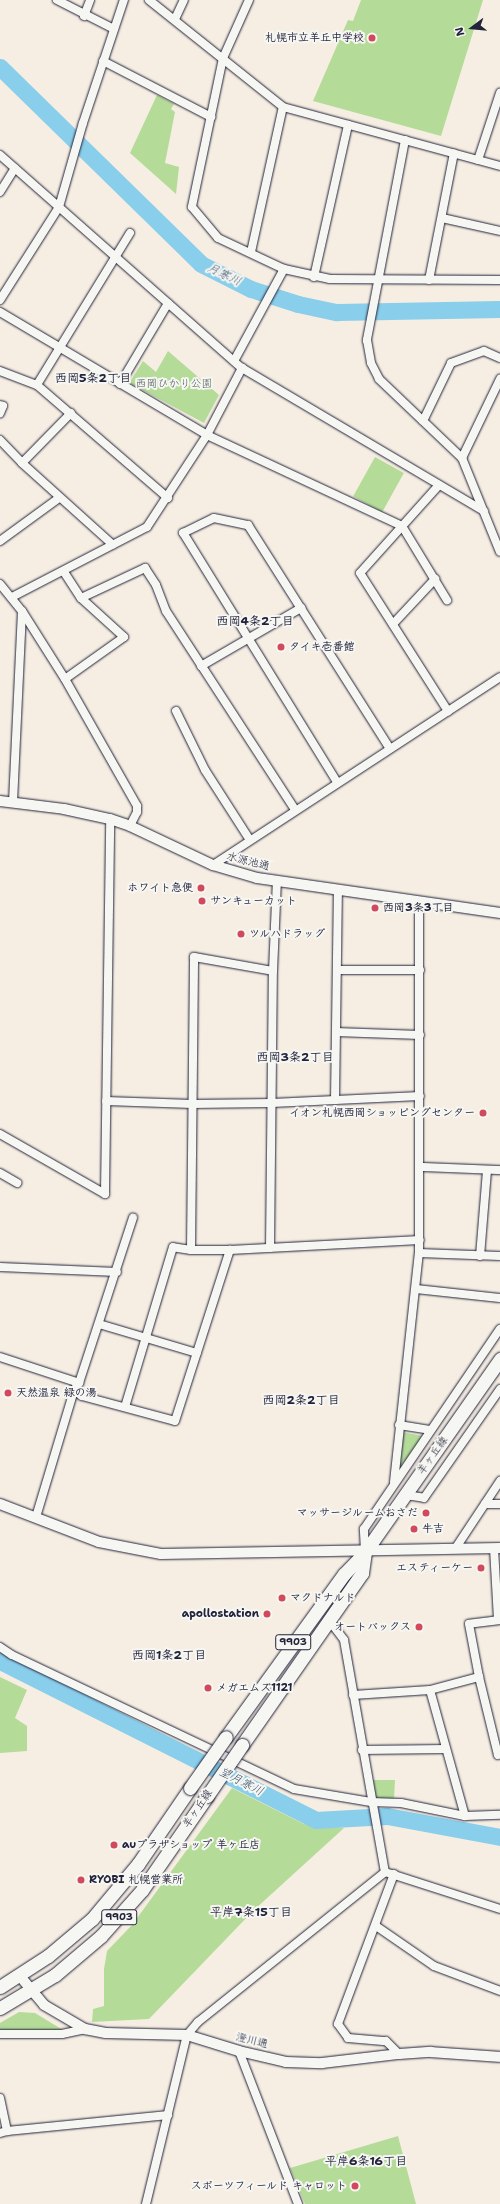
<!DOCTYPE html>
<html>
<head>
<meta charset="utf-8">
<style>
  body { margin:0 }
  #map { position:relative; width:500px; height:2204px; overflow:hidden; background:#f6eee2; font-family:"Shantell Sans","Klee One",sans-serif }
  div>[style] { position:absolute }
  .green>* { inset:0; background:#b4dc98; transform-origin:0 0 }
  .river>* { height:17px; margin:-8.5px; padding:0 8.5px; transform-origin:8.5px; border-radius:8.5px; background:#89ceeb }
  .roads { filter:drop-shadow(0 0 1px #22223b) drop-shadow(0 0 1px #22223b) }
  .minor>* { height:8px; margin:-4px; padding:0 4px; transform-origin:4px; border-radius:4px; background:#f6f6f2 }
  .tertiary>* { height:10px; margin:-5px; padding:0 5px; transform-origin:5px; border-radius:5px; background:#f6f6f2 }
  .primary>* { height:13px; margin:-6.5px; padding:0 6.5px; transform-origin:6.5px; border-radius:6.5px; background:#f6f6f2 }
  .bridges { filter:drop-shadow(0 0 1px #22223b) drop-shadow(0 0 1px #22223b) }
  .primary-bridge>* { height:13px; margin:-6.5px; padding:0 6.5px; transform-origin:6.5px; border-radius:6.5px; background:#f6f6f2 }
  .dots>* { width:11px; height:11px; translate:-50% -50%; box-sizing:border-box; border:2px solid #f6f6f2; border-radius:50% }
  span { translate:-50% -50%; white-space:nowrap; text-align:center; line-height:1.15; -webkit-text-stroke:4px #f6f6f2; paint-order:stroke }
  .shield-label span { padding:1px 3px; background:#f6f6f2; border:1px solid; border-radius:3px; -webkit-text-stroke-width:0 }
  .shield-label { font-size:10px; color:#22223b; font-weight:700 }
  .poi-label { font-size:11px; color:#22223b; font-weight:700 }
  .right { translate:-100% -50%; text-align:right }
  .left { translate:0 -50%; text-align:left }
  .park-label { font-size:11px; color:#4e5a57 }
  .street-label { font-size:11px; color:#22223b }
  .water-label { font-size:12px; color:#415670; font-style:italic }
  .neighbourhood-label { font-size:12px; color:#22223b; font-weight:700 }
  .north { position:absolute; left:452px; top:8px; width:40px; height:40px; -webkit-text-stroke:3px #f6f6f2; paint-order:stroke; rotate:254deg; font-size:11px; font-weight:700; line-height:16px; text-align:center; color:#22223b }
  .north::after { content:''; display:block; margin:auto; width:14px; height:18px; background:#22223b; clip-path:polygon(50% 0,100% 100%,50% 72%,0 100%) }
</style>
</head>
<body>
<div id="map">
  <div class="green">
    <div style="clip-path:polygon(361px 0,483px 0,441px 136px,313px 101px,348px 20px,353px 21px)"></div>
    <div style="clip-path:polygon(157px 95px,174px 104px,171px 109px,175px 112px,165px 163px,179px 167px,176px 194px,130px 153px)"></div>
    <div style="clip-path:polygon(168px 351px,219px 395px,204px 423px,131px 384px,131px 380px,143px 361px,156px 372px)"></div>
    <div style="left:375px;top:457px;width:33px;height:45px;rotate:29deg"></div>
    <div style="clip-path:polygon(401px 1432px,423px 1436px,397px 1471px)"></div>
    <div style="clip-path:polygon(0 1677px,27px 1690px,15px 1718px,27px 1726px,27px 1751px,0 1753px)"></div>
    <div style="clip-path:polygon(370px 1780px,395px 1780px,394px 1800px,375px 1800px)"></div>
    <div style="clip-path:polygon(232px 1788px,304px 1824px,344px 1828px,253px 1911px,149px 2019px,92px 2022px,93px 2009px,104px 2006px,104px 1969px,107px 1951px,132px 1925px)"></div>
    <div style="clip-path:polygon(19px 2012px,35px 2013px,63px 2030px,0 2031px,0 2023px)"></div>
    <div style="clip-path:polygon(398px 2136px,416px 2204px,305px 2204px,290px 2168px)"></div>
  </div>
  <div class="river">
    <div style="left:0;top:67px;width:281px;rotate:44.4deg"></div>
    <div style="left:201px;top:264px;width:56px;rotate:26.6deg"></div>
    <div style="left:251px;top:289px;width:49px;rotate:17.7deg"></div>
    <div style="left:298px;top:304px;width:40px;rotate:12deg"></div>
    <div style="left:337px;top:312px;width:163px;rotate:-1.1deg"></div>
    <div style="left:0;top:1661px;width:354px;rotate:26.7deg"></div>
    <div style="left:316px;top:1820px;width:71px;rotate:-3.2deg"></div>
    <div style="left:387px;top:1816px;width:115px;rotate:10.5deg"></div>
  </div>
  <div class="roads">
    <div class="minor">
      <div style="left:57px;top:0;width:64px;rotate:27deg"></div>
      <div style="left:149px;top:0;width:171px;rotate:38.6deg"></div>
      <div style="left:283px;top:107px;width:225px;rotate:15.2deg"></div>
      <div style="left:249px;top:0;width:64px;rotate:114.1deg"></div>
      <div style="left:223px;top:58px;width:152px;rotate:101.8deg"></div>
      <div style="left:192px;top:207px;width:40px;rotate:50deg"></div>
      <div style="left:218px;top:238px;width:73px;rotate:25.2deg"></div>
      <div style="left:284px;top:269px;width:47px;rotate:12.3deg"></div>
      <div style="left:330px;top:279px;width:170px;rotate:0.3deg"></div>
      <div style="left:84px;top:16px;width:17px;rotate:-69deg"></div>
      <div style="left:175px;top:19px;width:21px;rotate:-65deg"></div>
      <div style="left:103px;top:61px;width:122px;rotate:27.4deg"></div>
      <div style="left:405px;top:140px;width:204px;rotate:100.8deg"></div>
      <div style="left:367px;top:340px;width:23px;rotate:80deg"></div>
      <div style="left:371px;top:363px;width:18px;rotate:63deg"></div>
      <div style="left:379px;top:379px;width:115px;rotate:43.6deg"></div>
      <div style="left:462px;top:458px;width:101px;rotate:68deg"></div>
      <div style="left:0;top:155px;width:322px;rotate:41.4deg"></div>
      <div style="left:242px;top:368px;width:281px;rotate:30.6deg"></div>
      <div style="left:478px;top:160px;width:71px;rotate:-71.8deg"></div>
      <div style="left:0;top:192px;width:28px;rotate:-58deg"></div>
      <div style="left:442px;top:218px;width:59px;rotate:12.6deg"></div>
      <div style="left:130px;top:233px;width:178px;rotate:121.5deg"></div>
      <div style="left:37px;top:385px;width:173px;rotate:40.8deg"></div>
      <div style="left:251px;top:252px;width:148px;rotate:-77.6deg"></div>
      <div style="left:314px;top:277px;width:156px;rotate:-77.4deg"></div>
      <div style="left:429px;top:280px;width:129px;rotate:-78.9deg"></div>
      <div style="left:0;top:300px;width:110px;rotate:-57.6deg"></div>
      <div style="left:59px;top:207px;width:87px;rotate:-74.1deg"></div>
      <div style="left:83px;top:123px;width:130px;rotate:-71.6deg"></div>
      <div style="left:0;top:312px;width:241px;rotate:30.7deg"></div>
      <div style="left:207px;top:435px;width:215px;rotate:25deg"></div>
      <div style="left:402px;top:526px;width:87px;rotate:58.7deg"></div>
      <div style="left:234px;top:361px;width:105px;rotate:-61.5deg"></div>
      <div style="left:0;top:371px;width:40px;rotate:21deg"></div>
      <div style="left:120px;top:384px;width:94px;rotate:-59.3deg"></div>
      <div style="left:0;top:405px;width:3px;rotate:18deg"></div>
      <div style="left:3px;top:406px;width:8px;rotate:113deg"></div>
      <div style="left:71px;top:413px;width:70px;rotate:134.4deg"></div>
      <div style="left:22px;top:463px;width:122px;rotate:42deg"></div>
      <div style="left:423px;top:421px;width:64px;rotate:-64.2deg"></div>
      <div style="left:451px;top:363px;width:35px;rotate:-20deg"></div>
      <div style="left:484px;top:351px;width:17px;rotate:24deg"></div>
      <div style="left:0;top:440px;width:32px;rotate:46deg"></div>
      <div style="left:462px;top:458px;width:88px;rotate:-64.3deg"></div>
      <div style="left:439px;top:485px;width:118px;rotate:131.9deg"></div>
      <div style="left:360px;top:573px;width:164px;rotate:57.5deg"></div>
      <div style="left:0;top:541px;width:73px;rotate:-36.1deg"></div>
      <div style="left:64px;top:572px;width:31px;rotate:57deg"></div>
      <div style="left:81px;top:598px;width:58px;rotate:42.2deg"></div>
      <div style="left:124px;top:637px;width:72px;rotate:144.6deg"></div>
      <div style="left:0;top:584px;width:35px;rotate:51deg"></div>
      <div style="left:22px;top:611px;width:80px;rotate:57.7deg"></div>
      <div style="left:65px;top:679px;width:146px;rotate:60.4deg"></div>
      <div style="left:137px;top:806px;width:6px;rotate:90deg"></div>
      <div style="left:137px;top:812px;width:16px;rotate:117deg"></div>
      <div style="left:12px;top:597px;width:152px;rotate:-27.4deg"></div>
      <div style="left:147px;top:527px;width:110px;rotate:-56.9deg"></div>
      <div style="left:207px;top:435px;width:76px;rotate:-62.4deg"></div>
      <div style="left:81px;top:598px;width:71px;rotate:-25.1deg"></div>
      <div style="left:145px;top:568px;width:20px;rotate:57deg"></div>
      <div style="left:156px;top:585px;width:28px;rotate:69deg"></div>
      <div style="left:166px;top:611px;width:237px;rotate:57deg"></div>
      <div style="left:393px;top:624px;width:62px;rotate:-47deg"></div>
      <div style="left:201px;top:666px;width:116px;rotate:-30.1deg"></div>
      <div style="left:176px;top:711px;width:66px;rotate:63.8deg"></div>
      <div style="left:205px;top:770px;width:83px;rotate:57.3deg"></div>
      <div style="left:337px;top:782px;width:293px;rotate:-121.7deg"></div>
      <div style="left:183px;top:533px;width:34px;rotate:-26deg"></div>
      <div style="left:214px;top:518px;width:35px;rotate:12deg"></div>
      <div style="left:248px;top:525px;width:265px;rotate:57.6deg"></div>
      <div style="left:13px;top:802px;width:191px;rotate:-87.3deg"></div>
      <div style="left:213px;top:865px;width:343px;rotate:-33.2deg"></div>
      <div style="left:338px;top:970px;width:82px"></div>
      <div style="left:336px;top:1032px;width:84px;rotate:2deg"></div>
      <div style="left:335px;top:1100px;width:210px;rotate:-89.2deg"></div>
      <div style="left:106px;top:1101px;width:86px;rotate:2deg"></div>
      <div style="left:192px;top:1104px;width:80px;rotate:-0.7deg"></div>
      <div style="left:272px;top:1103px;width:148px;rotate:-2.7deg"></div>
      <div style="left:0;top:1134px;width:121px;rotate:29.7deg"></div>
      <div style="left:105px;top:1194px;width:375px;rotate:-89.2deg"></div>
      <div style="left:421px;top:1167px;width:79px;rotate:2.2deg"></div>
      <div style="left:0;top:1173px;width:20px;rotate:30deg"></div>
      <div style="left:270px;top:1248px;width:277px;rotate:-89.4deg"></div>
      <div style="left:273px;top:971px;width:90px;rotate:-87.5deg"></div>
      <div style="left:191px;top:1250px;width:293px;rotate:-89.4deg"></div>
      <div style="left:194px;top:957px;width:80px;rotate:10deg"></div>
      <div style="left:230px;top:1250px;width:190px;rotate:-3deg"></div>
      <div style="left:419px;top:1253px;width:81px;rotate:2.1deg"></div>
      <div style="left:480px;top:1256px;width:86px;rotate:-85.3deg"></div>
      <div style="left:0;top:1267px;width:117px;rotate:2.4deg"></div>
      <div style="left:416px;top:1289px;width:84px;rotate:6.1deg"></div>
      <div style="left:99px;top:1324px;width:102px;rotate:16.5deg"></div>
      <div style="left:0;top:1357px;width:83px;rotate:18.2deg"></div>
      <div style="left:74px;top:1390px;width:10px;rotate:37deg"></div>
      <div style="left:82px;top:1396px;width:96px;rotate:15deg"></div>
      <div style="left:175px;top:1421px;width:180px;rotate:-72.2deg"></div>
      <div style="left:230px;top:1250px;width:39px;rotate:180deg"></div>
      <div style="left:191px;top:1250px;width:18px;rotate:-171deg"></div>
      <div style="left:173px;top:1247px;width:167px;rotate:106.7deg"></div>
      <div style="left:399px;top:1425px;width:31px;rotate:9deg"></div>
      <div style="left:394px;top:1482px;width:230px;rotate:-83.8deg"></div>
      <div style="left:419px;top:1253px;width:352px;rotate:-90deg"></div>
      <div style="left:406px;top:1495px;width:18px;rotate:9deg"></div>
      <div style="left:424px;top:1498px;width:133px;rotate:-55.1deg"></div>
      <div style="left:485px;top:1504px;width:15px"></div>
      <div style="left:36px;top:1517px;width:133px;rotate:-73.3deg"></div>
      <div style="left:74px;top:1390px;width:9px;rotate:-54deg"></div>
      <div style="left:79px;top:1383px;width:174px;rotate:-71.9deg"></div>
      <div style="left:494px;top:1548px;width:72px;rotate:86.8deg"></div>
      <div style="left:455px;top:1549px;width:82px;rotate:-56.5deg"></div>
      <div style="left:365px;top:1551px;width:22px;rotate:-93deg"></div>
      <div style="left:364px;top:1529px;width:242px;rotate:-55.8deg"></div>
      <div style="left:329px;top:1620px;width:25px;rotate:53deg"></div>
      <div style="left:344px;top:1640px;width:236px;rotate:80deg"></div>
      <div style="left:385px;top:1872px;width:121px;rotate:17.8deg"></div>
      <div style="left:500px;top:1620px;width:31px;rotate:173deg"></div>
      <div style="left:469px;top:1624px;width:54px;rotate:79.3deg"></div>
      <div style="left:479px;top:1677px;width:80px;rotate:76.3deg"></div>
      <div style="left:498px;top:1755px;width:2px;rotate:-27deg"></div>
      <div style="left:0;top:1647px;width:14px;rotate:34deg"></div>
      <div style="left:12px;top:1655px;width:312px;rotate:25.4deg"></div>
      <div style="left:294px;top:1789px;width:78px;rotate:9.6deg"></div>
      <div style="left:371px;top:1802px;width:30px;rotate:2deg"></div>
      <div style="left:401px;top:1803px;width:65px;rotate:11.5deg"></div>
      <div style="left:465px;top:1816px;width:35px;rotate:-2deg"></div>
      <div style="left:430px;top:1690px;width:131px;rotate:74.5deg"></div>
      <div style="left:353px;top:1695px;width:77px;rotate:-3.7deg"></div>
      <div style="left:430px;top:1690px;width:51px;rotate:-14.9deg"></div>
      <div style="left:362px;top:1750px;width:84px;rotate:-0.7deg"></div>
      <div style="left:394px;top:1874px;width:160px;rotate:110.5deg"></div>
      <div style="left:338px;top:2024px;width:17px;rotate:54deg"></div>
      <div style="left:348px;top:2038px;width:38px;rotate:5deg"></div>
      <div style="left:386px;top:2041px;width:18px;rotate:45deg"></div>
      <div style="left:376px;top:1926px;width:70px;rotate:34.6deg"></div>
      <div style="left:434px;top:1966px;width:71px;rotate:20.7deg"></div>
      <div style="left:0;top:2034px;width:62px"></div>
      <div style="left:62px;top:2034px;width:24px;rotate:-12deg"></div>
      <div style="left:239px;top:2051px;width:164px;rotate:68.9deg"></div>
      <div style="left:0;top:2098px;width:34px;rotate:78deg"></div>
      <div style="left:7px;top:2131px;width:7px;rotate:164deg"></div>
      <div style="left:7px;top:2131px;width:162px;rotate:-5.7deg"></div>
      <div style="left:146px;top:2204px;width:174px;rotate:-76.4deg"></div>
      <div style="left:187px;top:2035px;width:17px;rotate:-50deg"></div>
      <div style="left:198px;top:2022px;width:240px;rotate:-38.7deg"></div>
    </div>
    <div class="tertiary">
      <div style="left:0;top:801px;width:64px;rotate:7.1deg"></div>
      <div style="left:64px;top:809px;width:47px;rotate:12.3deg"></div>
      <div style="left:110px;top:819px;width:21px;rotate:19deg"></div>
      <div style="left:130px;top:826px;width:92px;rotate:25.2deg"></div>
      <div style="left:213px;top:865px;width:46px;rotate:16.5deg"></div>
      <div style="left:257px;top:878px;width:246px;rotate:8.2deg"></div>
      <div style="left:0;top:1504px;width:106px;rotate:21deg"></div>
      <div style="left:99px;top:1542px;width:63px;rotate:11deg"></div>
      <div style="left:161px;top:1554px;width:339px;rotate:-1deg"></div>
      <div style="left:19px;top:1975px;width:39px;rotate:50deg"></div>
      <div style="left:44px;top:2005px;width:48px;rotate:30.3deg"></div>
      <div style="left:85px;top:2029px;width:21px;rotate:11deg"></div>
      <div style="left:106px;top:2033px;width:81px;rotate:1.4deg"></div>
      <div style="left:187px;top:2035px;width:54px;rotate:17.1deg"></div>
      <div style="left:239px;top:2051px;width:48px;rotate:13.2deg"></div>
      <div style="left:286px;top:2062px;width:36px;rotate:2deg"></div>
      <div style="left:322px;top:2063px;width:78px;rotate:-6.7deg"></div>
      <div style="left:399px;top:2054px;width:32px;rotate:-4deg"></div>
      <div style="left:431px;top:2052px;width:69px;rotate:4.1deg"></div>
    </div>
    <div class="primary">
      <div style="left:226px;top:1737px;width:201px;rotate:-54.1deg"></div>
      <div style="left:344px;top:1574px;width:30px;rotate:-46deg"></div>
      <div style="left:365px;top:1552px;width:236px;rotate:-55deg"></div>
      <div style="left:242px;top:1745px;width:210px;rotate:-55.1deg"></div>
      <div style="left:362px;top:1573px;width:21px;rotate:-82deg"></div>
      <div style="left:0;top:1987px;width:57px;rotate:-32.9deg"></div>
      <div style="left:48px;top:1956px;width:57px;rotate:-40.1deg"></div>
      <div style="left:92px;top:1919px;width:72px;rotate:-50.1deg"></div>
      <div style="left:138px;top:1864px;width:92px;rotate:-55.6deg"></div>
      <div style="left:0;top:2008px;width:64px;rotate:-31deg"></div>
      <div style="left:55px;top:1975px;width:60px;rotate:-40.3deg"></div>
      <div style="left:101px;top:1936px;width:62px;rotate:-48.3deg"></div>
      <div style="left:142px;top:1890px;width:114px;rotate:-55.3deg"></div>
    </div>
  </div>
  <div class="bridges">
    <div class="primary-bridge">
      <div style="left:190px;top:1788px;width:62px;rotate:-54.8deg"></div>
      <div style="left:207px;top:1796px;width:62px;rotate:-55.5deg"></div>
    </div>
  </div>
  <div class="dots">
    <div style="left:372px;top:38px;background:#d1495b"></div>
    <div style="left:281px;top:647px;background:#d1495b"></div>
    <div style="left:201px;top:888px;background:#d1495b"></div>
    <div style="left:202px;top:901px;background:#d1495b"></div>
    <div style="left:375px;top:908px;background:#d1495b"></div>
    <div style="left:241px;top:934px;background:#d1495b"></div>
    <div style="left:483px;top:1113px;background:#d1495b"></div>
    <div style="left:8px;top:1393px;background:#d1495b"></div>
    <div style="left:426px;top:1513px;background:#d1495b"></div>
    <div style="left:414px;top:1529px;background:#d1495b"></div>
    <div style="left:481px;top:1568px;background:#d1495b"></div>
    <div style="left:282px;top:1598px;background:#d1495b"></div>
    <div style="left:267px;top:1614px;background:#d1495b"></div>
    <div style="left:419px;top:1627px;background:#d1495b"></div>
    <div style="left:208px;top:1688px;background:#d1495b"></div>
    <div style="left:114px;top:1845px;background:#d1495b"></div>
    <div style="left:81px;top:1880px;background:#d1495b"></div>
    <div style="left:355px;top:2186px;background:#d1495b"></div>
  </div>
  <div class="shield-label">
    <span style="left:293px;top:1642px">9903</span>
    <span style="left:119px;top:1917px">9903</span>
  </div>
  <div class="poi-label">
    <span class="right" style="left:364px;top:38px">札幌市立羊丘中学校</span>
    <span class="left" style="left:289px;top:647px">タイキ壱番館</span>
    <span class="right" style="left:193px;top:888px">ホワイト急便</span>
    <span class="left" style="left:210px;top:901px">サンキューカット</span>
    <span class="left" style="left:383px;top:908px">西岡3条3丁目</span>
    <span class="left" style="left:249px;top:934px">ツルハドラッグ</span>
    <span class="right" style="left:475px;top:1113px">イオン札幌西岡ショッピングセンター</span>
    <span class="left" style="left:16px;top:1393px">天然温泉 緑の湯</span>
    <span class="right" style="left:418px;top:1513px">マッサージルームおさだ</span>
    <span class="left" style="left:422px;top:1529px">牛吉</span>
    <span class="right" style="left:473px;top:1568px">エスティーケー</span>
    <span class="left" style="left:290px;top:1598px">マクドナルド</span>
    <span class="right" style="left:259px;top:1614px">apollostation</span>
    <span class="right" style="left:411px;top:1627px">オートバックス</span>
    <span class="left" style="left:216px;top:1688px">メガエムズ1121</span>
    <span class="left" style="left:122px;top:1845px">auプラザショップ 羊ヶ丘店</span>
    <span class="left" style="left:89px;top:1880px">RYOBI 札幌営業所</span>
    <span class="right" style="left:347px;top:2186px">スポーツフィールド キャロット</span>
  </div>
  <div class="park-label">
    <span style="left:174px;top:384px">西岡ひかり公園</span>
  </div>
  <div class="street-label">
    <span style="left:248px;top:862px;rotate:14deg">水源池通</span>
    <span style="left:433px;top:1456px;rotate:-55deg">羊ヶ丘線</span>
    <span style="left:198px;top:1809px;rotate:-56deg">羊ヶ丘線</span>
    <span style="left:252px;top:2041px;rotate:14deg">澄川通</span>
  </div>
  <div class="water-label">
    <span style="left:224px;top:275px;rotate:26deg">月寒川</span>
    <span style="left:241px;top:1782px;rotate:27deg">望月寒川</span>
  </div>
  <div class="neighbourhood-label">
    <span style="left:93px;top:379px">西岡5条2丁目</span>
    <span style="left:255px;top:622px">西岡4条2丁目</span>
    <span style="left:295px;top:1058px">西岡3条2丁目</span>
    <span style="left:301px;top:1401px">西岡2条2丁目</span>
    <span style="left:169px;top:1656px">西岡1条2丁目</span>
    <span style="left:251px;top:1913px">平岸7条15丁目</span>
    <span style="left:366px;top:2162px">平岸6条16丁目</span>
  </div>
  <div class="north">N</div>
</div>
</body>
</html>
